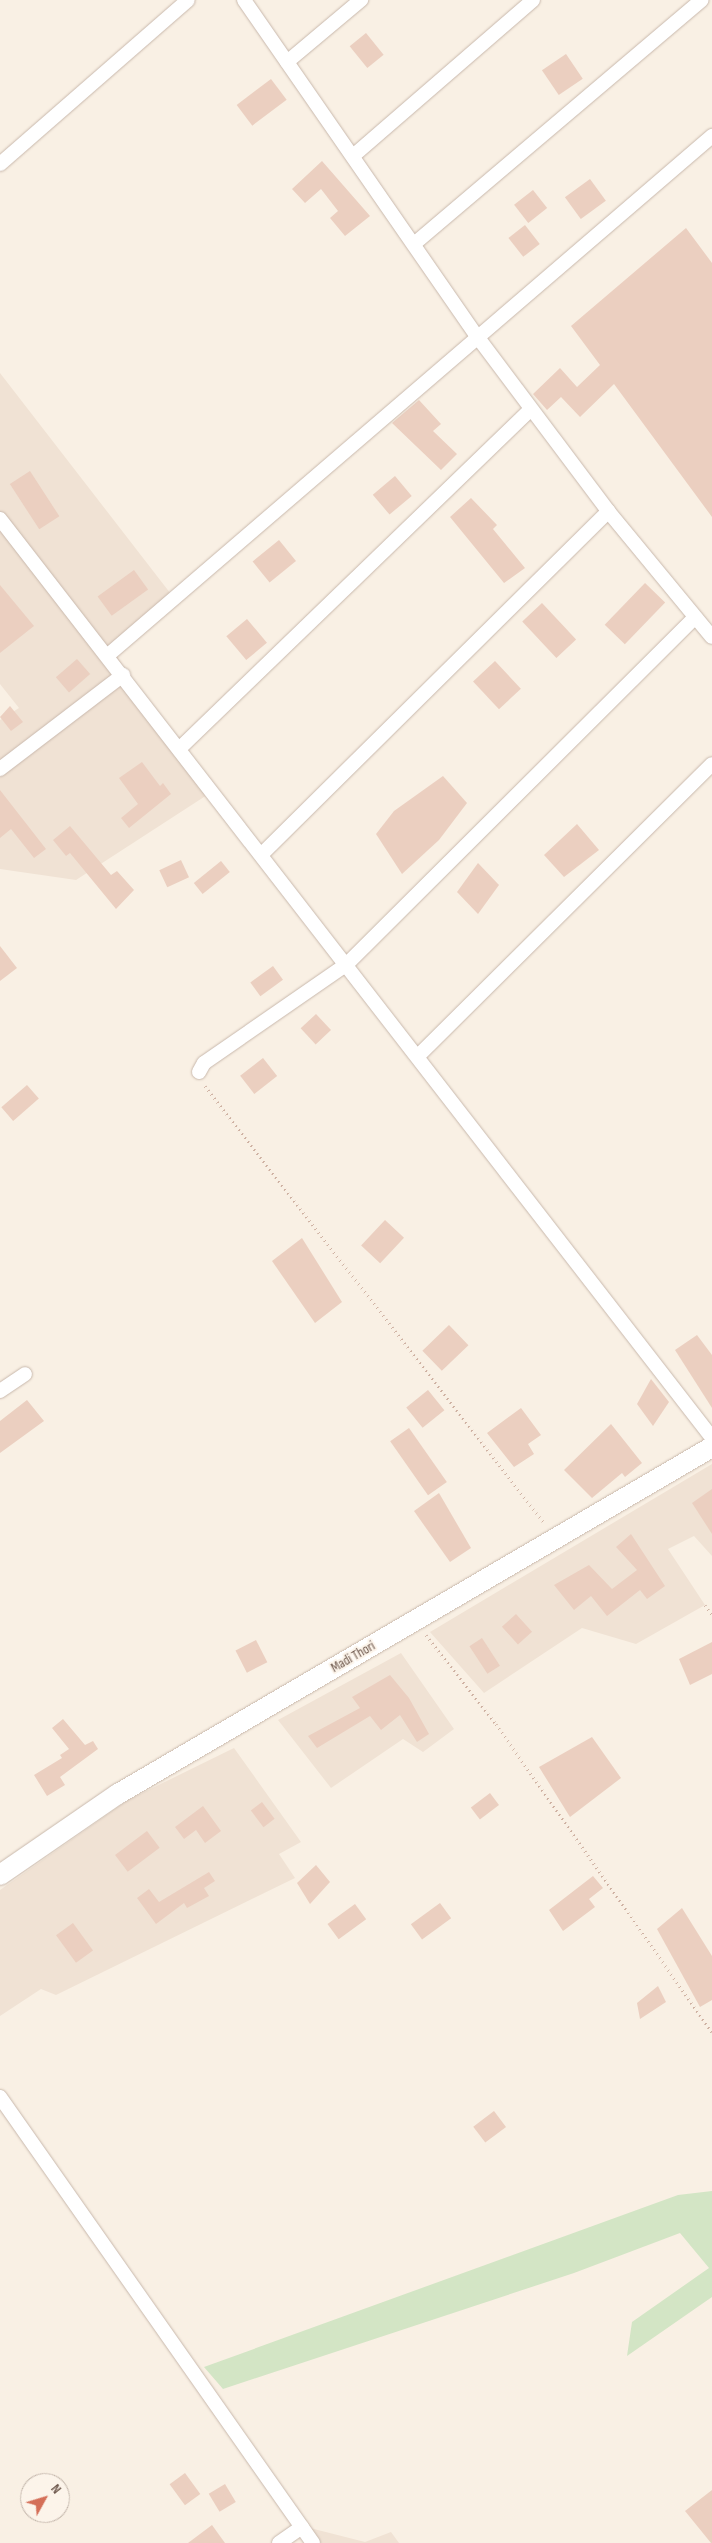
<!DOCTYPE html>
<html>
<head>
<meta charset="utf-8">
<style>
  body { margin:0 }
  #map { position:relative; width:712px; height:2543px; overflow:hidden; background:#f9f0e4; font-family:"Sofia Sans Condensed",sans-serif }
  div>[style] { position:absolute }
  .residential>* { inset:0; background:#f0e2d4 }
  .green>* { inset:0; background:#d3e5c5 }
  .building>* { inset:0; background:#ebcfc0; transform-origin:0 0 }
  .path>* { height:3px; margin-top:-1.5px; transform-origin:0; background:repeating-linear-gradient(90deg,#cfb2a3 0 1px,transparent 0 5px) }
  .roads { filter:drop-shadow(0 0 1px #c8b8ac) drop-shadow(0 0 1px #c8b8ac) }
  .minor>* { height:14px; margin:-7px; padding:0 7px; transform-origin:7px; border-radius:7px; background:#fff }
  .secondary>* { height:20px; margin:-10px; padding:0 10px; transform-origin:10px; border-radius:10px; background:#fff }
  span { translate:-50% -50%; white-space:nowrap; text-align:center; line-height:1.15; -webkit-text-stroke:4px #fcf4ea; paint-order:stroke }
  .street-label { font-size:14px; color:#6e584d }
  .north { position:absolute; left:20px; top:2473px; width:50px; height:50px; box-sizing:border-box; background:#fcf4ea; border:1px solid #c3b6ab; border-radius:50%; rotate:51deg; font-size:14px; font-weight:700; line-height:20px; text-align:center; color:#6e584d }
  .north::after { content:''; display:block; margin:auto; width:18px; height:22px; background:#d46f58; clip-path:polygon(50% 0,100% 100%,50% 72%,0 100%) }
</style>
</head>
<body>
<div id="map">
  <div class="residential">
    <div style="clip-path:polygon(0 373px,174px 598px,114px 652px,207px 795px,76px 880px,0 869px,0 720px,19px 708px,0 684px)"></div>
    <div style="clip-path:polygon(712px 1464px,712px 1556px,694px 1536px,668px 1549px,705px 1605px,636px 1644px,582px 1628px,484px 1693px,430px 1632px)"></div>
    <div style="clip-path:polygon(401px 1653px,454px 1729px,423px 1752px,403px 1739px,331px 1788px,278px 1720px)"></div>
    <div style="clip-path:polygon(234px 1748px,301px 1842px,279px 1854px,295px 1878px,56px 1995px,41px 1989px,0 2016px,0 1890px,128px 1800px)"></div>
    <div style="clip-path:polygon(310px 2528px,365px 2542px,391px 2532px,399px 2543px,321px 2543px)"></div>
  </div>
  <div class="green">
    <div style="clip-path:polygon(712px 2191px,712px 2297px,627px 2356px,632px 2322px,709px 2268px,680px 2233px,574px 2273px,223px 2389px,204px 2367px,678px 2195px)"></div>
  </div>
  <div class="building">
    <div style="left:366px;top:33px;width:28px;height:21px;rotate:51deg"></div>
    <div style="left:566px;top:54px;width:30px;height:29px;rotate:56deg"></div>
    <div style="left:271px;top:79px;width:26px;height:43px;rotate:53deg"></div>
    <div style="clip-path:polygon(322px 161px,370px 216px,345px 236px,330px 218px,338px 211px,321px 189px,305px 203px,292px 189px)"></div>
    <div style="left:590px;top:179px;width:27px;height:31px;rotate:54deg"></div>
    <div style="left:533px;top:190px;width:23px;height:24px;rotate:52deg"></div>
    <div style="left:525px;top:225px;width:24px;height:21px;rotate:52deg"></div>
    <div style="clip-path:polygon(686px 228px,712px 263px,712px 517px,614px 384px,580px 417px,561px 397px,547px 410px,533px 394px,560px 368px,577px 387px,600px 365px,571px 326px)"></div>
    <div style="clip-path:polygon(419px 400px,441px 424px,433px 431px,457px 454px,441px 470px,392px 423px)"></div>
    <div style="left:30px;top:471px;width:54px;height:24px;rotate:57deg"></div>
    <div style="left:395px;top:476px;width:26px;height:29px;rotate:50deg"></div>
    <div style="clip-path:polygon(471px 498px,497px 525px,493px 529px,525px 568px,504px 583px,450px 517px)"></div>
    <div style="left:279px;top:540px;width:27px;height:34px;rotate:51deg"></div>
    <div style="left:134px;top:570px;width:24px;height:45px;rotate:54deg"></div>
    <div style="left:645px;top:583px;width:28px;height:58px;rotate:44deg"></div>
    <div style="clip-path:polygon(0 585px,34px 626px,0 653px)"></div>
    <div style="left:542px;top:603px;width:50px;height:27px;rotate:47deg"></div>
    <div style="left:247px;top:619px;width:31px;height:27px;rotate:50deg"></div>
    <div style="left:77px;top:659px;width:20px;height:28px;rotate:49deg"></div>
    <div style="left:495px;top:661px;width:38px;height:30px;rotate:47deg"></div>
    <div style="clip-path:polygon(10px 706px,23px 722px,11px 731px,0 717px)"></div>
    <div style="clip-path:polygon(142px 762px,160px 786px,163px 783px,171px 794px,129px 828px,121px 818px,138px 804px,119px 778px)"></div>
    <div style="clip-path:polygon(443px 776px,467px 803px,439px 840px,402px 874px,376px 834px,394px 811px)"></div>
    <div style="clip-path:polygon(0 790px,46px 849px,34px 858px,11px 829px,0 838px)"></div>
    <div style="clip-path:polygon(577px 824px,599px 850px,564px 877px,544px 855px)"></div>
    <div style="clip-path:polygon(70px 826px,111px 875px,117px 871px,134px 890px,116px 909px,70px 853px,66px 856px,53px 840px)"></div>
    <div style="left:181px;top:860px;width:19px;height:24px;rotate:65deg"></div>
    <div style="left:221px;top:861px;width:14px;height:35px;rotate:51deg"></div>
    <div style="clip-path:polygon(478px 863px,499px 885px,478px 914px,457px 892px)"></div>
    <div style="clip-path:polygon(0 946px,17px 968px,0 981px)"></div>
    <div style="left:273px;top:966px;width:17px;height:28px;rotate:54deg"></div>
    <div style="left:316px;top:1014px;width:22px;height:21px;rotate:47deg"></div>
    <div style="left:263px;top:1058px;width:23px;height:29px;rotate:52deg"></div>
    <div style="left:27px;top:1085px;width:18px;height:34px;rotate:49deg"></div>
    <div style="left:385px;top:1220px;width:26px;height:35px;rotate:43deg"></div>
    <div style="clip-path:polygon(302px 1238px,342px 1302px,315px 1323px,272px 1261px)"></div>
    <div style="left:449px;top:1325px;width:28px;height:37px;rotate:46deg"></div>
    <div style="clip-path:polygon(697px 1335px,712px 1355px,712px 1408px,675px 1350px)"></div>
    <div style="clip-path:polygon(651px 1379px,669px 1402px,653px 1426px,637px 1404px)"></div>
    <div style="left:428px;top:1390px;width:26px;height:28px;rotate:51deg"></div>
    <div style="clip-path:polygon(27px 1400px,44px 1421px,0 1453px,0 1421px)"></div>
    <div style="clip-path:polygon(521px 1408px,541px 1435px,528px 1444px,534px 1454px,514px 1467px,487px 1433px)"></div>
    <div style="clip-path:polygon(611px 1424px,642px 1463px,625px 1477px,622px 1473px,592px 1498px,564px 1470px)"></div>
    <div style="left:409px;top:1428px;width:66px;height:23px;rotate:55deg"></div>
    <div style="clip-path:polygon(712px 1489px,712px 1534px,692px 1503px)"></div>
    <div style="clip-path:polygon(439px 1493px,471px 1548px,450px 1562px,414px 1511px)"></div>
    <div style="clip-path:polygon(631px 1534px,665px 1586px,647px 1599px,640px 1590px,607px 1616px,591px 1596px,574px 1610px,554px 1585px,589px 1565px,612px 1589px,637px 1570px,616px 1547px)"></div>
    <div style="left:516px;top:1614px;width:24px;height:19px;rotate:48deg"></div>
    <div style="left:482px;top:1638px;width:33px;height:15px;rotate:57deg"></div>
    <div style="left:256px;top:1640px;width:25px;height:23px;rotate:63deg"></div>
    <div style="clip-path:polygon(712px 1642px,712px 1674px,690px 1685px,679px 1659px)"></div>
    <div style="clip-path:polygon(390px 1675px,409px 1698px,429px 1734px,417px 1742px,400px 1715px,381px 1730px,370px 1716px,317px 1748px,308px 1736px,360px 1708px,352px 1697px)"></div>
    <div style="clip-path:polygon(63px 1719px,85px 1745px,93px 1741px,98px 1749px,60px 1777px,65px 1785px,47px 1796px,34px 1775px,62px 1758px,60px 1755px,69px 1749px,52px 1728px)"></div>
    <div style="clip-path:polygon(592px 1737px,621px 1778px,570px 1817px,539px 1767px)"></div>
    <div style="left:490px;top:1793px;width:15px;height:24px;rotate:53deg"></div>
    <div style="left:262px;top:1802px;width:21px;height:14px;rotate:53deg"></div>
    <div style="clip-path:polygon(203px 1806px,221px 1831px,205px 1843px,196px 1830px,184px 1839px,175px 1827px)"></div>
    <div style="left:147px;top:1831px;width:21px;height:40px;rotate:53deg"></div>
    <div style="clip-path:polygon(316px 1865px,330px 1882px,310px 1904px,297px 1883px)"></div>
    <div style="clip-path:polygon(209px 1872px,215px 1881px,204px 1888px,209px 1896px,187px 1908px,184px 1903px,156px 1924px,137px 1898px,149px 1889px,159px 1902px)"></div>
    <div style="clip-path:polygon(593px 1876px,603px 1888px,589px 1899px,595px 1907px,563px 1931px,549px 1910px)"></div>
    <div style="left:440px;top:1903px;width:19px;height:36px;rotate:54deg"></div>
    <div style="left:355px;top:1904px;width:19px;height:34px;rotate:54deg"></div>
    <div style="clip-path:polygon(682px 1908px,712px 1956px,712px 2000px,700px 2007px,657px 1929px)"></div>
    <div style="left:73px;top:1923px;width:34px;height:21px;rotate:54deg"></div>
    <div style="clip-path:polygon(658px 1986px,666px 2002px,640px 2019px,637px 2003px)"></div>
    <div style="left:494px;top:2111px;width:20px;height:26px;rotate:53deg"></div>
    <div style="left:185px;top:2473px;width:26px;height:19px;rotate:54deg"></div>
    <div style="left:225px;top:2484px;width:21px;height:19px;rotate:59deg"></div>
    <div style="clip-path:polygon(712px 2490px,712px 2543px,711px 2543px,685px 2511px)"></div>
    <div style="clip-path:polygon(212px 2525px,225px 2543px,188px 2543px)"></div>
  </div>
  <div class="path">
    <div style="left:205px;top:1086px;width:554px;rotate:52.18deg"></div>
    <div style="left:705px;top:1605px;width:12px;rotate:55deg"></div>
    <div style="left:426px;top:1635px;width:113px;rotate:51.8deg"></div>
    <div style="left:496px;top:1724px;width:376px;rotate:55deg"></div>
  </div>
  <div class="roads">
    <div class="minor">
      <div style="left:244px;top:0;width:407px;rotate:55.3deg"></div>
      <div style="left:476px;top:335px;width:220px;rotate:53.1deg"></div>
      <div style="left:608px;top:511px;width:163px;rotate:50.5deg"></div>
      <div style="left:287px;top:62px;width:97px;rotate:-40deg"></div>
      <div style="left:353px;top:156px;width:238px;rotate:-40.9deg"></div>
      <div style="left:0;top:164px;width:249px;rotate:-41.1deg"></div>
      <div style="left:414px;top:244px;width:377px;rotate:-40.3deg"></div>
      <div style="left:0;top:519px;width:1163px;rotate:52.23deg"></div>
      <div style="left:107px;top:656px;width:798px;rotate:-40.68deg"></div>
      <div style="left:179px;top:749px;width:489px;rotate:-44deg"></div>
      <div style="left:0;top:769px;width:155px;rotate:-37.4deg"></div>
      <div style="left:263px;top:853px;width:486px;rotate:-44.7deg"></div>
      <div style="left:418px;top:1056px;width:414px;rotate:-44.8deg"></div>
      <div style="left:199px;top:1072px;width:10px;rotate:-61deg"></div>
      <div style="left:204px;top:1063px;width:174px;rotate:-34.7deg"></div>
      <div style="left:347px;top:964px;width:491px;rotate:-44.9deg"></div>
      <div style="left:0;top:1391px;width:30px;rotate:-34deg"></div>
      <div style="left:0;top:2097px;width:545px;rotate:54.94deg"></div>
      <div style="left:279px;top:2543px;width:28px;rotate:-35deg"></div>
    </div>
    <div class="secondary">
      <div style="left:0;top:1875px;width:143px;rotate:-34.5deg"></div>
      <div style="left:118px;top:1794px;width:688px;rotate:-30.29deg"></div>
    </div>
  </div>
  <div class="street-label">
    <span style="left:353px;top:1657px;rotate:-30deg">Madi Thori</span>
  </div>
  <div class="north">N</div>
</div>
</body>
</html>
